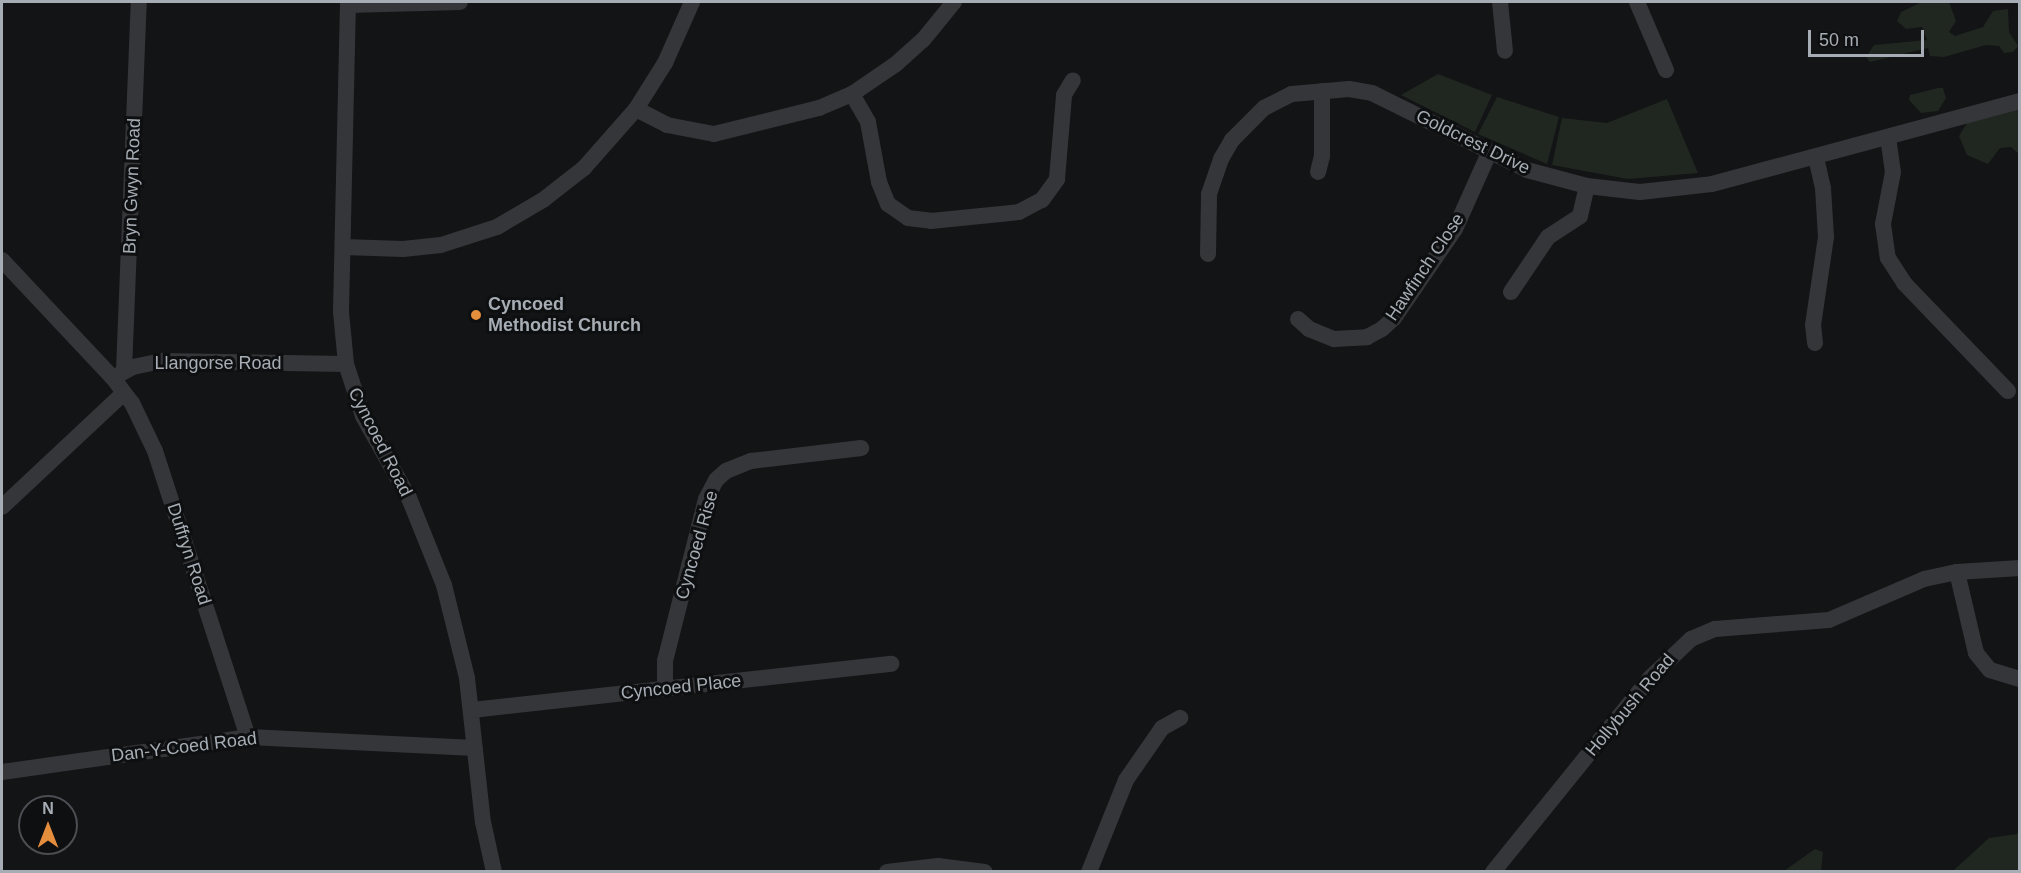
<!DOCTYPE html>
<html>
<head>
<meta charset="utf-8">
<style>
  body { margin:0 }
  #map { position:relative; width:2021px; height:873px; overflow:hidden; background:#131415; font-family:Helvetica,sans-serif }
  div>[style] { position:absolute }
  .green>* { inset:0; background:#202720 }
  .minor>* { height:16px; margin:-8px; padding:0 8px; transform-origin:8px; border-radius:8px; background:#35363a }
  .dots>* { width:16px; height:16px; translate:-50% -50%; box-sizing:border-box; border:3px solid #0e0f10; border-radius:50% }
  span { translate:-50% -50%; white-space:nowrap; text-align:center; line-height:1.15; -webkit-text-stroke:6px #0e0f10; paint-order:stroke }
  .street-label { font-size:18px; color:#a6adb4 }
  .poi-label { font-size:18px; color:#a6adb4; font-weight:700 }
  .left { translate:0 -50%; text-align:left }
  .frame { position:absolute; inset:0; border:3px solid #a6adb4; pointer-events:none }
  .north { position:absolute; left:18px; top:795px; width:60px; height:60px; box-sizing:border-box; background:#0e0f10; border:2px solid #4b4e52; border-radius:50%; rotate:0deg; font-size:16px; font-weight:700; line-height:24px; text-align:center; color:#a6adb4 }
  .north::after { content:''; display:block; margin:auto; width:21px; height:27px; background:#e48e3d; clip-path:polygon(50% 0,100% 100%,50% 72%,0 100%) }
  .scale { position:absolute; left:1808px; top:30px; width:116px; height:27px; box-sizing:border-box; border:3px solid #a6adb4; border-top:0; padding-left:8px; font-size:18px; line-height:21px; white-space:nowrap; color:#a6adb4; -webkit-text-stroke:4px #0e0f10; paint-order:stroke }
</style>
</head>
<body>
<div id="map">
  <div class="green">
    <div style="clip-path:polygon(1922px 2px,1949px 2px,1956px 21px,1949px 32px,1955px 36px,1983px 27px,1993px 11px,2008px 9px,2009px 32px,2018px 46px,2013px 52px,2004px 53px,1999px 46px,1986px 45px,1944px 57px,1930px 56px,1928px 48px,1870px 62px,1866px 57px,1874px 45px,1927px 40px,1922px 27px,1906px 29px,1897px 21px,1901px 12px)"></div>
    <div style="clip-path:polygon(1438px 74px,1492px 95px,1475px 132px,1401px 95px)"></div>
    <div style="clip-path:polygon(1938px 88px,1943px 88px,1946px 98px,1938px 111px,1921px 113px,1909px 100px,1910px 95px)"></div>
    <div style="clip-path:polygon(1497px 97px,1559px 117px,1547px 164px,1478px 134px)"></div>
    <div style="clip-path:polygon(1667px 99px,1698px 173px,1628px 179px,1552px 165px,1562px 118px,1607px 123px)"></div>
    <div style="clip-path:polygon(2019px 107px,2019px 154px,2011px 147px,2000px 148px,1988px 164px,1967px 155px,1959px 136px,1970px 118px)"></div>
    <div style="clip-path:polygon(2019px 829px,2019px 871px,1953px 871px,1989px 838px,2017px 834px)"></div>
    <div style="clip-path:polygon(1815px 849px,1823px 852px,1821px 871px,1784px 871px)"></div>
  </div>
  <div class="minor">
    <div style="left:348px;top:2px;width:310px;rotate:91.3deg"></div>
    <div style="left:341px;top:312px;width:52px;rotate:84.5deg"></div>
    <div style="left:346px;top:364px;width:55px;rotate:71.9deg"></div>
    <div style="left:363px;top:416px;width:94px;rotate:60.7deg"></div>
    <div style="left:409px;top:498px;width:94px;rotate:68.1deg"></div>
    <div style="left:444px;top:585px;width:96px;rotate:76.1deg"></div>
    <div style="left:467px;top:678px;width:145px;rotate:83.7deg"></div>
    <div style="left:483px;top:822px;width:51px;rotate:77.6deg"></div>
    <div style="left:1500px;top:2px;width:49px;rotate:84.2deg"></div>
    <div style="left:1637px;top:2px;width:74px;rotate:66.9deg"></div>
    <div style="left:348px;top:5px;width:112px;rotate:-1.5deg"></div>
    <div style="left:852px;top:94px;width:32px;rotate:60deg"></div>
    <div style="left:868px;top:122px;width:61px;rotate:79.6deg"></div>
    <div style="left:879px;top:182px;width:24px;rotate:68deg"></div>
    <div style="left:888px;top:204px;width:24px;rotate:35deg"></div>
    <div style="left:908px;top:218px;width:23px;rotate:7deg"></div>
    <div style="left:931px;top:221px;width:88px;rotate:-5.8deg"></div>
    <div style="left:1019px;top:212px;width:26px;rotate:-28deg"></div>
    <div style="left:1042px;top:200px;width:26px;rotate:-54deg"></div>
    <div style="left:1057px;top:179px;width:84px;rotate:-85.2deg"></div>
    <div style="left:1064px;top:95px;width:17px;rotate:-59deg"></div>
    <div style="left:636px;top:109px;width:35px;rotate:27deg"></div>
    <div style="left:667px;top:125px;width:48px;rotate:10.8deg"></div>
    <div style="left:714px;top:134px;width:108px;rotate:-13.9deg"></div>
    <div style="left:819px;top:108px;width:36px;rotate:-23deg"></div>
    <div style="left:852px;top:94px;width:53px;rotate:-34.3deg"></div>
    <div style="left:896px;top:64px;width:36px;rotate:-42deg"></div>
    <div style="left:923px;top:40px;width:49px;rotate:-50.8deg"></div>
    <div style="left:1888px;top:137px;width:35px;rotate:82deg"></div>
    <div style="left:1893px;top:172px;width:53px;rotate:100.9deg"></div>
    <div style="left:1883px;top:224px;width:34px;rotate:82deg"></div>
    <div style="left:1888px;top:258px;width:30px;rotate:57deg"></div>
    <div style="left:1904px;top:283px;width:150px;rotate:46.1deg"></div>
    <div style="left:1318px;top:172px;width:16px;rotate:-76deg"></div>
    <div style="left:1322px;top:156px;width:65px;rotate:-90deg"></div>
    <div style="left:343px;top:247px;width:60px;rotate:1.9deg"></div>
    <div style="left:403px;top:249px;width:38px;rotate:-6deg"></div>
    <div style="left:441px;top:245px;width:59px;rotate:-17.8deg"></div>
    <div style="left:497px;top:227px;width:53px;rotate:-30.4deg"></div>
    <div style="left:543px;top:200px;width:52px;rotate:-38deg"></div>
    <div style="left:584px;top:168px;width:79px;rotate:-48.6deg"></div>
    <div style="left:636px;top:109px;width:54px;rotate:-57.8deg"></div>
    <div style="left:665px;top:63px;width:67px;rotate:-66.1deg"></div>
    <div style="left:1208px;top:254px;width:60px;rotate:-89deg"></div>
    <div style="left:1209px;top:194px;width:37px;rotate:-71deg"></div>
    <div style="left:1221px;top:159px;width:22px;rotate:-60deg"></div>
    <div style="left:1232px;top:140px;width:45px;rotate:-45deg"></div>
    <div style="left:1264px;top:108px;width:31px;rotate:-27deg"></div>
    <div style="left:1292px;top:94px;width:57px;rotate:-5deg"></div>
    <div style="left:1349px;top:89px;width:23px;rotate:10deg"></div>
    <div style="left:1372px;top:93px;width:173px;rotate:26.4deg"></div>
    <div style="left:1527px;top:170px;width:62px;rotate:14.9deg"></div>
    <div style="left:1587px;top:186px;width:53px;rotate:6.5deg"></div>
    <div style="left:1640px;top:192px;width:72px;rotate:-6.3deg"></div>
    <div style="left:1712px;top:184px;width:319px;rotate:-15.1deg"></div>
    <div style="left:2px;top:260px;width:162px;rotate:46.8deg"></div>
    <div style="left:113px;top:378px;width:23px;rotate:-29deg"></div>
    <div style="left:133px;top:367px;width:30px;rotate:-12deg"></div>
    <div style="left:162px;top:361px;width:184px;rotate:0.9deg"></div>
    <div style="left:1511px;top:292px;width:66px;rotate:-56.1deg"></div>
    <div style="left:1548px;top:237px;width:38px;rotate:-33deg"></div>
    <div style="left:1580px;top:216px;width:31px;rotate:-77deg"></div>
    <div style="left:1298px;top:319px;width:15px;rotate:42deg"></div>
    <div style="left:1309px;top:329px;width:27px;rotate:22deg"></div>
    <div style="left:1334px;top:339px;width:33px;rotate:-3deg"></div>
    <div style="left:1367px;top:337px;width:17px;rotate:-28deg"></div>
    <div style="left:1382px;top:329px;width:16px;rotate:-43deg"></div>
    <div style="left:1394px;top:318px;width:108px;rotate:-55.6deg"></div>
    <div style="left:1455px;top:229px;width:83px;rotate:-65.9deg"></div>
    <div style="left:1815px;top:343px;width:18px;rotate:-96deg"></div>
    <div style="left:1813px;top:325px;width:89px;rotate:-81.6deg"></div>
    <div style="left:1826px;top:237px;width:49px;rotate:-93.5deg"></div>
    <div style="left:1823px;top:188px;width:32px;rotate:-103deg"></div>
    <div style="left:124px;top:370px;width:368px;rotate:-87.7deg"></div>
    <div style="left:113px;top:378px;width:31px;rotate:53deg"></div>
    <div style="left:132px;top:403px;width:53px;rotate:64.4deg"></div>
    <div style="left:155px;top:451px;width:301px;rotate:72deg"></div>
    <div style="left:2px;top:507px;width:167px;rotate:-43.1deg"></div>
    <div style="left:1957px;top:572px;width:83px;rotate:76.8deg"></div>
    <div style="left:1976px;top:653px;width:22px;rotate:51deg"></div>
    <div style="left:1990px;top:670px;width:31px;rotate:17deg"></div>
    <div style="left:665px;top:688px;width:27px;rotate:-90deg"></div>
    <div style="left:665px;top:661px;width:167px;rotate:-75.8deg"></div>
    <div style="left:706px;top:499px;width:21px;rotate:-62deg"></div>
    <div style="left:716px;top:480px;width:13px;rotate:-42deg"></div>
    <div style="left:726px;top:471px;width:27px;rotate:-22deg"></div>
    <div style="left:751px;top:461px;width:111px;rotate:-6.7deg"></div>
    <div style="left:472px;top:710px;width:422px;rotate:-6.3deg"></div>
    <div style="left:2px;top:772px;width:248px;rotate:-8.1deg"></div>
    <div style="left:248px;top:737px;width:227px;rotate:2.8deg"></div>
    <div style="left:887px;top:872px;width:51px;rotate:-6.7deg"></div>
    <div style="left:938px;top:866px;width:47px;rotate:7.3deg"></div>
    <div style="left:1089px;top:872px;width:99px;rotate:-68.1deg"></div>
    <div style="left:1126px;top:780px;width:63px;rotate:-55.3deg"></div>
    <div style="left:1162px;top:728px;width:21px;rotate:-29deg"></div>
    <div style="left:1493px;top:872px;width:250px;rotate:-51deg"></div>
    <div style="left:1650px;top:678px;width:57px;rotate:-43.6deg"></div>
    <div style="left:1691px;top:639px;width:26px;rotate:-23deg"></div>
    <div style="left:1715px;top:629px;width:114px;rotate:-4.5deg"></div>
    <div style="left:1829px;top:620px;width:103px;rotate:-23.3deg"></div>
    <div style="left:1924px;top:579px;width:34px;rotate:-12deg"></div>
    <div style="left:1957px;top:572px;width:63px;rotate:-3.6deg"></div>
  </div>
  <div class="dots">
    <div style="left:476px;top:315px;background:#e48e3d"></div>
  </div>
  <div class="street-label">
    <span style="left:1473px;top:142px;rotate:26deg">Goldcrest Drive</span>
    <span style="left:132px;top:186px;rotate:-88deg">Bryn Gwyn Road</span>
    <span style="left:1425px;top:267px;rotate:-56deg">Hawfinch Close</span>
    <span style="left:218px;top:363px">Llangorse Road</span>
    <span style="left:380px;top:442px;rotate:63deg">Cyncoed Road</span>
    <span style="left:697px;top:545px;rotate:-74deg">Cyncoed Rise</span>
    <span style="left:189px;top:554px;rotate:72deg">Duffryn Road</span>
    <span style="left:681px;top:687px;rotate:-6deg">Cyncoed Place</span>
    <span style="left:1630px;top:705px;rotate:-50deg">Hollybush Road</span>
    <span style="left:184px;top:747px;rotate:-7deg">Dan-Y-Coed Road</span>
  </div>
  <div class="poi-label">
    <span class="left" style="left:488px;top:315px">Cyncoed<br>Methodist Church</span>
  </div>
  <div class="frame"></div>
  <div class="north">N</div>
  <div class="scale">50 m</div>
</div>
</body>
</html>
